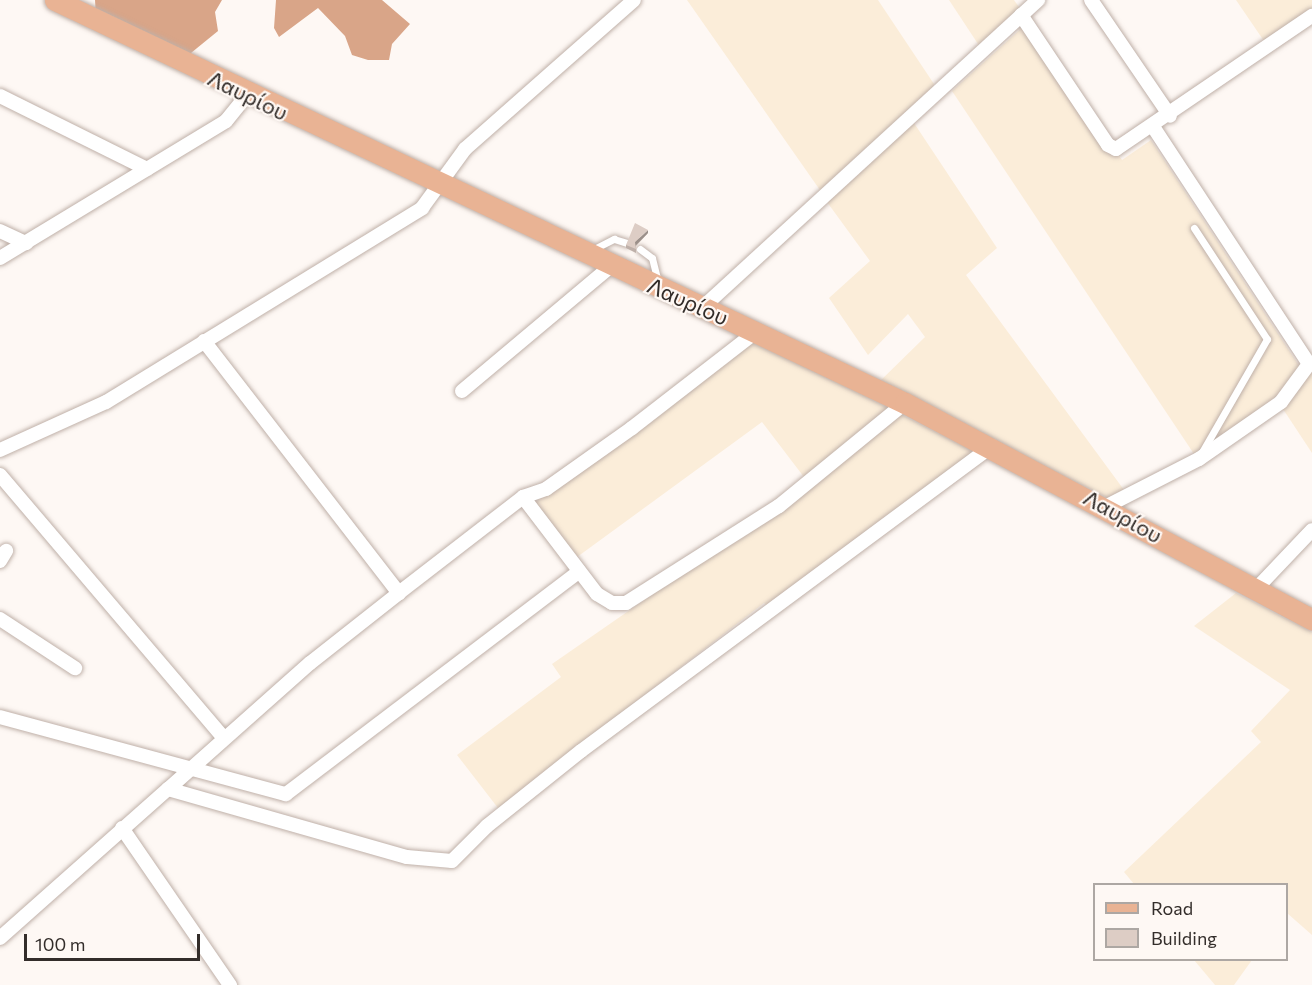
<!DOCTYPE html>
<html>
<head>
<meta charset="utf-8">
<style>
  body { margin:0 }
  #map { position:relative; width:1312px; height:985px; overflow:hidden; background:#fef8f4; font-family:Commissioner,sans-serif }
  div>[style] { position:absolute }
  .industrial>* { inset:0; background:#fbedd9 }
  .forest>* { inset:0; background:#d9a588 }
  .roads { filter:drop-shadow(0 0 2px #bfb0a8) drop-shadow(0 0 2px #bfb0a8) }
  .lane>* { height:7px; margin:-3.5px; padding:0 3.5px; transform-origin:3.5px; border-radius:3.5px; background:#fff }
  .street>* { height:14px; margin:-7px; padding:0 7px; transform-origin:7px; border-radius:7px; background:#fff }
  .primary>* { height:21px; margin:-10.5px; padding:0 10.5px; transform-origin:10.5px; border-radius:10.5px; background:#e9b394 }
  .wall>* { inset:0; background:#beb0a9 }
  .shaded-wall>* { inset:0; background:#9b908a }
  .building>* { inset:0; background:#ddcdc5 }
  span { translate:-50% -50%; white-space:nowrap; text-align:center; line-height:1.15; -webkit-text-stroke:4.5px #fef8f4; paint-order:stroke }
  .street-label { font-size:22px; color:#332d2a }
  .legend { position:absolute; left:1093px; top:883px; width:195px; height:78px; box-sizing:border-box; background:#fef8f4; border:2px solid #ada7a3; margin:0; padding:8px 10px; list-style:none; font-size:18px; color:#332d2a }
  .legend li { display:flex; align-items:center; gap:12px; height:30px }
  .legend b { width:30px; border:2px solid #ada7a3 }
  .scale { position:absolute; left:24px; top:934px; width:176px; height:27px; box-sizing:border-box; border:3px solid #332d2a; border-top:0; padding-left:8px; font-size:18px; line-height:21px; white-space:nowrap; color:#332d2a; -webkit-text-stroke:4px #fef8f4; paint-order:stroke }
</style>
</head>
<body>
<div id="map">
  <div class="industrial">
    <div style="clip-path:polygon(687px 0,878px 0,934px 84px,931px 94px,822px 193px)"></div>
    <div style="clip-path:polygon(949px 0,1014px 0,1021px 10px,980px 47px)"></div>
    <div style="clip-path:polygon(1236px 0,1312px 0,1312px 10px,1266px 44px)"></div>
    <div style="clip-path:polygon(1027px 23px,1122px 160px,1151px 140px,1300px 367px,1278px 397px,1194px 454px,952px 91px)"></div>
    <div style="clip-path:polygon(914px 123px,997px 248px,966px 275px,1127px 494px,1114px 501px,878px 383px,925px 337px,908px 314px,868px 355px,829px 298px,870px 261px,827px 202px)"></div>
    <div style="clip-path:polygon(753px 339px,975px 452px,769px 607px,764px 603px,498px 808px,457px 755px,561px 677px,552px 664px,810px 485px,762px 422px,573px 560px,533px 504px)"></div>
    <div style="clip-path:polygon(1312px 369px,1312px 453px,1281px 406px)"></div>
    <div style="clip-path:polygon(1236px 593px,1312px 632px,1312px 935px,1287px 913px,1286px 884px,1134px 884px,1124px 872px,1261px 742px,1251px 731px,1290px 690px,1194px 626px)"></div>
    <div style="clip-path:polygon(1194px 960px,1252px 960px,1234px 985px,1215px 985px)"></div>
  </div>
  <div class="forest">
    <div style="clip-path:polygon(95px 0,222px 0,215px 12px,218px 31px,186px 57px,96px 17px)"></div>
    <div style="clip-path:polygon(276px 0,382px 0,410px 24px,392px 44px,389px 60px,368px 60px,352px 55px,345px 36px,318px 8px,279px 37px,274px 28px)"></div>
  </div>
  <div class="roads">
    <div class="lane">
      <div style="left:1194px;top:228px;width:133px;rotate:56.7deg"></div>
      <div style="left:1267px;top:339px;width:133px;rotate:119.9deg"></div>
      <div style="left:640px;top:249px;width:15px;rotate:37deg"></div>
      <div style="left:652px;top:258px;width:25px;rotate:76deg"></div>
      <div style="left:592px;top:250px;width:25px;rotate:-27deg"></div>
      <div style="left:614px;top:239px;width:14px;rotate:17deg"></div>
    </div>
    <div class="street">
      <div style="left:1091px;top:0;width:140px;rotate:55.7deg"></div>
      <div style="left:1021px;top:15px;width:156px;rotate:56.2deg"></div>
      <div style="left:1108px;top:145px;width:9px;rotate:27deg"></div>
      <div style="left:1116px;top:149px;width:237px;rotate:-34.2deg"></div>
      <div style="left:0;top:96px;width:164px;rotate:26.4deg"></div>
      <div style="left:0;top:231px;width:29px;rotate:25deg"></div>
      <div style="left:0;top:258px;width:264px;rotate:-31.2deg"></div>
      <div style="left:226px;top:121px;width:33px;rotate:-51deg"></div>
      <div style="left:702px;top:308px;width:456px;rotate:-42.5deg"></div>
      <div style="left:757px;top:331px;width:158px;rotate:142.2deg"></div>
      <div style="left:632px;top:428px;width:105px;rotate:144.7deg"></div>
      <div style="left:546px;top:489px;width:24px;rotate:161deg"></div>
      <div style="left:523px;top:497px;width:157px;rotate:142.3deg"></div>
      <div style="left:399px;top:593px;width:113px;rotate:141.8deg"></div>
      <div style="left:310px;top:663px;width:190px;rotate:138.4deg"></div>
      <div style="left:168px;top:789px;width:248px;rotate:15.9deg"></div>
      <div style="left:407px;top:857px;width:45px;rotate:5.1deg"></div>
      <div style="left:452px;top:861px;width:49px;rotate:-45deg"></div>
      <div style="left:487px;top:826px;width:120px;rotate:-38.6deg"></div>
      <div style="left:581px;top:751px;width:512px;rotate:-36.58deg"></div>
      <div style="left:204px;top:341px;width:319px;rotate:52.3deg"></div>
      <div style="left:462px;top:391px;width:194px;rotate:-40deg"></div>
      <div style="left:0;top:450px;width:116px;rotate:-24.4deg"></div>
      <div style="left:106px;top:402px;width:371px;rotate:-31.5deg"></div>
      <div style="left:422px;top:208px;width:73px;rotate:-53.9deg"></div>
      <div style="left:465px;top:149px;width:225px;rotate:-41.4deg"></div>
      <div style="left:0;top:475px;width:344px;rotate:49.6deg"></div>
      <div style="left:523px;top:497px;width:122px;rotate:52.7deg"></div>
      <div style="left:597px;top:594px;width:17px;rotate:31deg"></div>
      <div style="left:612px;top:603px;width:14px"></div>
      <div style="left:626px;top:603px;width:181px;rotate:-32.4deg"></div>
      <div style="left:779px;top:506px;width:163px;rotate:-39.3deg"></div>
      <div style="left:1105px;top:507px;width:106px;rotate:-27.1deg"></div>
      <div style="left:1199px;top:459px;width:100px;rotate:-34.8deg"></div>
      <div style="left:1281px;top:402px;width:47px;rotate:-53.6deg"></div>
      <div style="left:1309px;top:364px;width:282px;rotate:-123.3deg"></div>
      <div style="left:0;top:561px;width:12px;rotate:-59deg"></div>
      <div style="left:1256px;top:589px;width:81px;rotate:-46.5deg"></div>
      <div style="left:0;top:619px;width:90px;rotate:33.2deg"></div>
      <div style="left:0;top:717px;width:296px;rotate:15.1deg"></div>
      <div style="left:286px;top:794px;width:368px;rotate:-37.2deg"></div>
      <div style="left:122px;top:828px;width:191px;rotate:55.5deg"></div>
      <div style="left:0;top:938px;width:225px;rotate:-41.6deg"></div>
    </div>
    <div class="primary">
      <div style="left:55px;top:0;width:941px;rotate:25.37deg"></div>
      <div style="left:905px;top:403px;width:461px;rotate:28deg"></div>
    </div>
  </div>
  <div class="wall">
    <div style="clip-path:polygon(648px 233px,636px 246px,636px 253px,626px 248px,626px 245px)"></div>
  </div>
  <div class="shaded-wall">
    <div style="clip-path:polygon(648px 230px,648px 233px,635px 246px,635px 242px)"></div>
  </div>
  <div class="building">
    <div style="clip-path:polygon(635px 223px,648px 230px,635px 242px,636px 249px,626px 245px)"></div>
  </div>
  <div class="street-label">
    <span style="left:248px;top:95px;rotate:26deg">Λαυρίου</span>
    <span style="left:688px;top:301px;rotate:24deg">Λαυρίου</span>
    <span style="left:1123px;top:516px;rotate:29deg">Λαυρίου</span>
  </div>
  <ul class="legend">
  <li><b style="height:8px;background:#e9b394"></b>Road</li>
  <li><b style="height:16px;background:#ddcdc5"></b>Building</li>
  </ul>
  <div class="scale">100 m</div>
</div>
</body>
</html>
